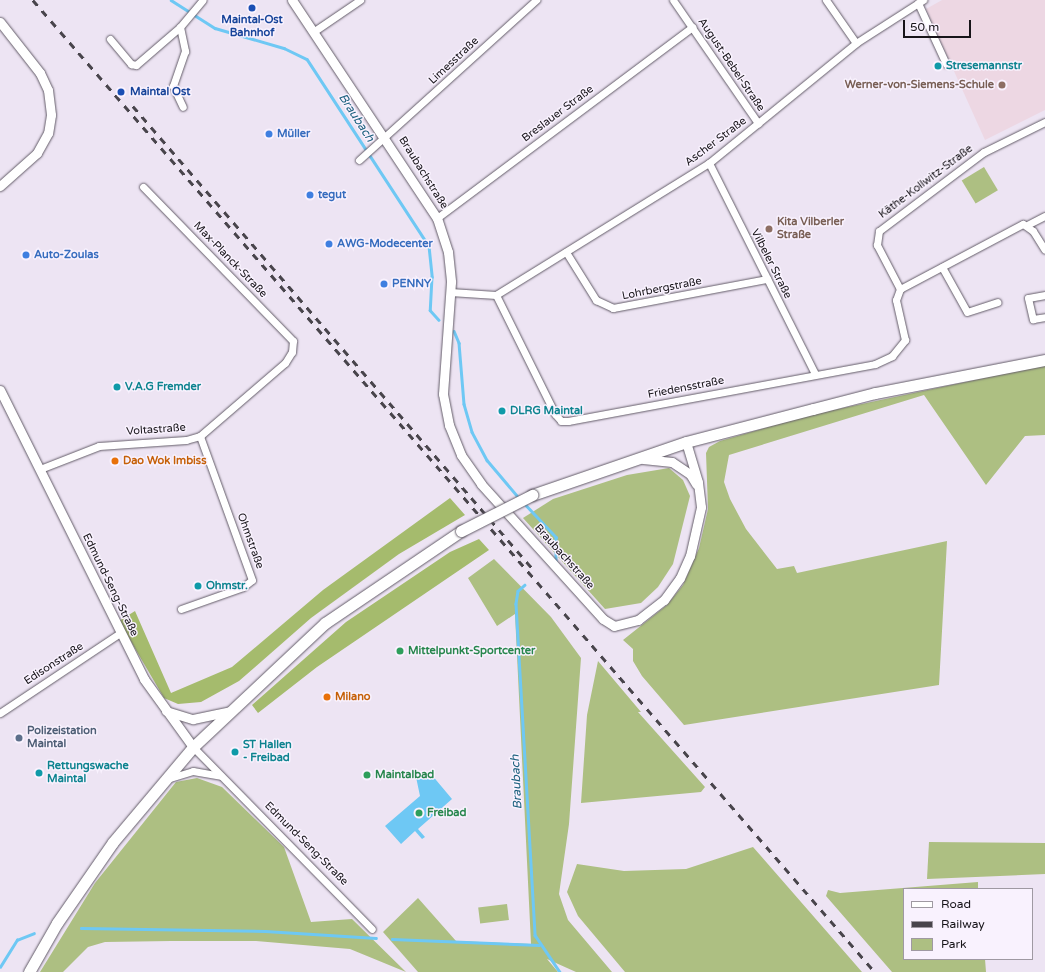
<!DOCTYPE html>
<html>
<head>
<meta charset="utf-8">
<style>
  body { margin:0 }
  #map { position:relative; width:1045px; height:972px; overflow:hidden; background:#ede4f3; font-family:"Varela Round",sans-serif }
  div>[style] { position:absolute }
  .education>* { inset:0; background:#edd7e3 }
  .green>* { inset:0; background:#adbf82; transform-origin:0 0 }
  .forest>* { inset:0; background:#a5bb6d }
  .water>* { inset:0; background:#6ec8f4 }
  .stream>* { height:2.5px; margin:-1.25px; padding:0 1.25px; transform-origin:1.25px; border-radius:1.25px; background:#6ec8f4 }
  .roads { filter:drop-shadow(0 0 1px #635c68) drop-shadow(0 0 1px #635c68) }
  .minor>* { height:7px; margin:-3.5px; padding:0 3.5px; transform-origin:3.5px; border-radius:3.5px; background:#fff }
  .tertiary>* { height:9px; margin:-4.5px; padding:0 4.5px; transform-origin:4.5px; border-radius:4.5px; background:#fff }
  .secondary>* { height:11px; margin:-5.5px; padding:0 5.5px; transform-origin:5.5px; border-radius:5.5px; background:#fff }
  .rail>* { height:2.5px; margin-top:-1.25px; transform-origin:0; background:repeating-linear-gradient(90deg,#48444b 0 7px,transparent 0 14px) }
  .bridges { filter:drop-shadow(0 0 1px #635c68) drop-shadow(0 0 1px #635c68) }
  .secondary-bridge>* { height:11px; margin:-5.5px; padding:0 5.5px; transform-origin:5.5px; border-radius:5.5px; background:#fff }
  .dots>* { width:11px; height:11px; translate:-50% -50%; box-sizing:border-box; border:2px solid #f9f2fe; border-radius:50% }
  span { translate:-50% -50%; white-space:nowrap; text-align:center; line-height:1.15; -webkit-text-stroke:3px #f9f2fe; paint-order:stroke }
  .transit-label { font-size:11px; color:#164399; font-weight:700 }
  .left { translate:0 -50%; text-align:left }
  .street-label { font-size:11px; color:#171419 }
  .culture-label { font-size:11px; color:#0d838f; font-weight:700 }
  .education-label { font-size:11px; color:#785e54; font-weight:700 }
  .right { translate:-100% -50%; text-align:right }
  .shop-label { font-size:11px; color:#366cbe; font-weight:700 }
  .food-label { font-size:11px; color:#c56008; font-weight:700 }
  .leisure-label { font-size:11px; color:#27864d; font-weight:700 }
  .service-label { font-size:11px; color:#4e5e75; font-weight:700 }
  .water-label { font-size:12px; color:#1a5f7d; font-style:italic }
  .legend { position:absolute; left:903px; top:888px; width:130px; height:72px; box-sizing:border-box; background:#f9f2fe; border:1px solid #9f99a2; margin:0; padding:5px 7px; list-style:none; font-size:12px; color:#171419 }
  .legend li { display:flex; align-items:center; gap:8px; height:20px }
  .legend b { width:20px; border:1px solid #9f99a2 }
  .scale { position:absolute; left:903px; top:20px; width:68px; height:18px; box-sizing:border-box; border:2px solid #171419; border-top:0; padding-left:5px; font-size:12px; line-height:14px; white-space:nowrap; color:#171419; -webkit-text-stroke:3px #f9f2fe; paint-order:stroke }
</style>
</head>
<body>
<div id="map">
  <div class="education">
    <div style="clip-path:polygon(942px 0,1045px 0,1045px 110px,985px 140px,926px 9px)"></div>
  </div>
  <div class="green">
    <div style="left:984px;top:167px;width:27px;height:26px;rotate:59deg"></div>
    <div style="clip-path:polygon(1045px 365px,1045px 435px,1025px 436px,986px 485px,924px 395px,729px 455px,724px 482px,730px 499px,746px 529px,777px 569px,794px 566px,797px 573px,947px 541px,939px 685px,684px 725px,642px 676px,633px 661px,633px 649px,623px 640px,667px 605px,683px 585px,699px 548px,708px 509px,706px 453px,709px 447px,720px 441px,810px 415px)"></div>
    <div style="clip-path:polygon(669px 468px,683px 480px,690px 496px,673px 564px,658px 587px,641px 603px,605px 609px,523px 518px,553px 499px,627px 475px)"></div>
    <div style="clip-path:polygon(494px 559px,551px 617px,581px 658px,569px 824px,559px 894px,568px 920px,612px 972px,576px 972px,547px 959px,558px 972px,418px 972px,383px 932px,418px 898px,456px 941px,531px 944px,515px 614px,497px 626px,468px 578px)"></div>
    <div style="clip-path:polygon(598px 661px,641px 712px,638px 712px,705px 787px,701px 792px,581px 803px,587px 715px)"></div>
    <div style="clip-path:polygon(197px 778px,222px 787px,284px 847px,311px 922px,352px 919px,406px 972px,350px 949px,256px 941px,171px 941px,105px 942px,88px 947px,63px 972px,40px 972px,95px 883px,176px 782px)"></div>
    <div style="clip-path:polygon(929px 842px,1045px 843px,1045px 874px,927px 879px)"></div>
    <div style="clip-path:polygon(753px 847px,862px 972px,625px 972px,578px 916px,567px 892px,577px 864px,624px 871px,686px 869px)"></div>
    <div style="clip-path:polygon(978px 882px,978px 889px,904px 889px,904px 959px,985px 959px,986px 972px,892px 972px,826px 896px,828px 890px,840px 893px)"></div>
    <div style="left:507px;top:904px;width:16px;height:29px;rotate:83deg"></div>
  </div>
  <div class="forest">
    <div style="clip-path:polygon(450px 498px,465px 515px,399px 554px,311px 618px,239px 681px,201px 702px,178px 704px,164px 698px,119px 621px,135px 611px,171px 693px,232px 667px,323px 590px)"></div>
    <div style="clip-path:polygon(479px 539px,489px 550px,317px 667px,258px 713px,252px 705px,346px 622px,450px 552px)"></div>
  </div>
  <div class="water">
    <div style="clip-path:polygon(431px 774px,452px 799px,418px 829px,425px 837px,422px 839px,415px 831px,401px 844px,385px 826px,420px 796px,416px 777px)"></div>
  </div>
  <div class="stream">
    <div style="left:171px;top:0;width:52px;rotate:32.5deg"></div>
    <div style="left:215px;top:28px;width:72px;rotate:16.2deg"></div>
    <div style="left:284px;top:48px;width:25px;rotate:26deg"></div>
    <div style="left:307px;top:59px;width:223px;rotate:56.9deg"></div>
    <div style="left:429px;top:246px;width:31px;rotate:84deg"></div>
    <div style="left:432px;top:277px;width:33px;rotate:93deg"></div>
    <div style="left:430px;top:310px;width:13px;rotate:48deg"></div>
    <div style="left:454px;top:331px;width:13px;rotate:67deg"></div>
    <div style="left:459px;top:343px;width:61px;rotate:85.3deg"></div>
    <div style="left:464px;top:404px;width:29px;rotate:74deg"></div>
    <div style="left:472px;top:432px;width:32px;rotate:62deg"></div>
    <div style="left:487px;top:460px;width:50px;rotate:49.9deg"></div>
    <div style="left:524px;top:503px;width:47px;rotate:46.7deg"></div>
    <div style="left:556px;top:537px;width:25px;rotate:90deg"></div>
    <div style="left:525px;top:585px;width:9px;rotate:139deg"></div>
    <div style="left:518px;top:591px;width:13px;rotate:99deg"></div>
    <div style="left:516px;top:604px;width:332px;rotate:86.7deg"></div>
    <div style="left:535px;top:935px;width:45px;rotate:56deg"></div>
    <div style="left:81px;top:928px;width:184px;rotate:0.9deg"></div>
    <div style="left:265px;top:931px;width:111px;rotate:3.6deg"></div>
    <div style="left:392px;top:939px;width:147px;rotate:2.3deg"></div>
    <div style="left:0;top:967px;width:32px;rotate:-58deg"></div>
    <div style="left:17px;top:940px;width:18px;rotate:-22deg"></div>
  </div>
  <div class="roads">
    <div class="minor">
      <div style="left:673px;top:0;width:150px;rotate:55.4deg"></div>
      <div style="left:826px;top:0;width:52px;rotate:55.1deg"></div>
      <div style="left:918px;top:3px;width:67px;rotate:65.3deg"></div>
      <div style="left:180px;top:27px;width:25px;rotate:78deg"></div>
      <div style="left:185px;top:51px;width:37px;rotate:109deg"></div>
      <div style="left:173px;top:86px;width:23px;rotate:65deg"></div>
      <div style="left:313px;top:32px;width:57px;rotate:-34.2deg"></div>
      <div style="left:110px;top:39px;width:33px;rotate:50deg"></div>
      <div style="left:131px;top:64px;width:5px;rotate:11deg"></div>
      <div style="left:136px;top:65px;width:58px;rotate:-40.8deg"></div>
      <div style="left:180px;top:27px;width:35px;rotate:-50deg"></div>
      <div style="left:359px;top:160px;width:239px;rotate:-42.1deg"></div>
      <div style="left:709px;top:163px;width:236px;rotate:63.3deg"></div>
      <div style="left:437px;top:218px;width:319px;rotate:-36.8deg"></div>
      <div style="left:1027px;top:225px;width:20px;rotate:-27deg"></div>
      <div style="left:566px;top:252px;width:57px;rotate:58deg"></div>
      <div style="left:596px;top:300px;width:19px;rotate:25deg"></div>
      <div style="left:613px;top:308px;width:157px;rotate:-10.7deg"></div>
      <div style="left:942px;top:267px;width:51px;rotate:60.9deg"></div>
      <div style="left:967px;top:312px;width:32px;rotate:-18deg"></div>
      <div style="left:900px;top:289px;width:50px;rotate:-117.6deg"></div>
      <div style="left:877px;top:245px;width:14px;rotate:-82deg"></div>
      <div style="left:879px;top:231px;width:131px;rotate:-37deg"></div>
      <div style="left:984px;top:152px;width:68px;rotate:-26.2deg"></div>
      <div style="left:450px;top:292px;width:46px;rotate:3.7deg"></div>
      <div style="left:496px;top:295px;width:133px;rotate:63.6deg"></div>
      <div style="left:555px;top:414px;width:9px;rotate:49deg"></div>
      <div style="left:561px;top:421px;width:7px"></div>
      <div style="left:568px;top:421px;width:312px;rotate:-10.5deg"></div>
      <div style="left:875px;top:364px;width:19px;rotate:-25deg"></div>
      <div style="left:892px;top:356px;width:21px;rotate:-51deg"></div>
      <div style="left:905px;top:340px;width:41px;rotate:-102.7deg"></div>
      <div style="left:896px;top:300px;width:12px;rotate:-70deg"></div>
      <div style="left:900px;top:289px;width:139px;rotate:-27.9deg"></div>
      <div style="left:1023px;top:224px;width:12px;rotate:35deg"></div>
      <div style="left:1033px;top:231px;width:22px;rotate:58deg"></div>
      <div style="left:496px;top:295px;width:251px;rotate:-31.8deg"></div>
      <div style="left:709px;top:163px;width:190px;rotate:-39.2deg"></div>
      <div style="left:856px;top:43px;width:80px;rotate:-32.7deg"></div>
      <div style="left:1045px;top:295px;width:17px;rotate:170deg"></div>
      <div style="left:1028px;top:298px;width:22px;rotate:77deg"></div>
      <div style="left:1033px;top:319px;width:12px;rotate:-9deg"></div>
      <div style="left:40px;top:469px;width:63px;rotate:-21.3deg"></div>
      <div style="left:99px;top:446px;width:87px;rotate:-3.9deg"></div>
      <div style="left:186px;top:440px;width:15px;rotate:-16deg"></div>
      <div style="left:200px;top:436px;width:112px;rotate:-40.7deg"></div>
      <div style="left:285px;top:363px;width:13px;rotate:-58deg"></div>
      <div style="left:292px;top:352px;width:11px;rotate:-85deg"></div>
      <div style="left:293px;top:341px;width:215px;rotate:-134.2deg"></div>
      <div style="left:181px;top:609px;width:66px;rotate:-19.5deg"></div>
      <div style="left:243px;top:587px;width:11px;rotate:-38deg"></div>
      <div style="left:252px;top:580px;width:153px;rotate:-109.9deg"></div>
      <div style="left:0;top:713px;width:144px;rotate:-33.7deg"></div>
      <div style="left:193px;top:747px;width:255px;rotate:45.5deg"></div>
      <div style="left:170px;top:778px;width:24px;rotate:-17deg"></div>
      <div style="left:193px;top:771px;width:28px;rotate:10deg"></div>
    </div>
    <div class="tertiary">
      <div style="left:292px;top:0;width:262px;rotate:56.4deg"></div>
      <div style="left:437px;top:218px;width:36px;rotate:72deg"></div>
      <div style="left:448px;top:252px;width:30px;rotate:84deg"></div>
      <div style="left:451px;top:282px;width:112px;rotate:94.1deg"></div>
      <div style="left:443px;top:394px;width:32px;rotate:79deg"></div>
      <div style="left:449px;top:425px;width:32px;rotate:68deg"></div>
      <div style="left:461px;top:455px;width:35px;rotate:55deg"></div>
      <div style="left:481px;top:484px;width:182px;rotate:47.9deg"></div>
      <div style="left:603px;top:619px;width:13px;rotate:32deg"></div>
      <div style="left:614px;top:626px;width:25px;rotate:-14deg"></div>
      <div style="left:638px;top:620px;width:33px;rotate:-38deg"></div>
      <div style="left:664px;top:600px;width:27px;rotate:-54deg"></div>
      <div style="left:680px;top:578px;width:24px;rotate:-66deg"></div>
      <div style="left:690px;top:556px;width:50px;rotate:-77.3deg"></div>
      <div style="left:701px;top:507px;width:25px;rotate:-97deg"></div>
      <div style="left:698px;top:482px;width:42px;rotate:-106.7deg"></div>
      <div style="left:0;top:22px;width:65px;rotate:51.9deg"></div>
      <div style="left:40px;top:73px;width:19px;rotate:65deg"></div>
      <div style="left:48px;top:90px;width:25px;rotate:83deg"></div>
      <div style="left:51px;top:115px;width:18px;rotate:99deg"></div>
      <div style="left:48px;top:133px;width:23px;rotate:119deg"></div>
      <div style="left:37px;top:153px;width:50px;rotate:138.3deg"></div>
      <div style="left:0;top:390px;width:323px;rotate:63.5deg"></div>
      <div style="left:144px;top:679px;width:84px;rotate:54.2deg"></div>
      <div style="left:643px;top:459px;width:29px;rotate:6deg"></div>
      <div style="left:672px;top:462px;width:22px;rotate:34deg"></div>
      <div style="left:690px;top:474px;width:12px;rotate:59deg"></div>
      <div style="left:166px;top:711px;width:28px;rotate:17deg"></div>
      <div style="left:193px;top:719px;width:38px;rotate:-12deg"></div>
    </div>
    <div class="secondary">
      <div style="left:532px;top:495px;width:163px;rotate:-19deg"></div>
      <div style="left:686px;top:442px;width:131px;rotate:-14.6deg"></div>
      <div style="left:813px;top:409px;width:64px;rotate:-14.5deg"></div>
      <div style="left:875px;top:393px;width:173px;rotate:-11deg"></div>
      <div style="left:29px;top:972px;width:56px;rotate:-60.3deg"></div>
      <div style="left:57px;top:923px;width:98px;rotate:-55.3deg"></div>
      <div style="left:113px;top:842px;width:124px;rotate:-49.9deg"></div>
      <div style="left:193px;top:747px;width:181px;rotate:-43.2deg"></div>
      <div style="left:325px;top:623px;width:164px;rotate:-34.1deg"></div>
    </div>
  </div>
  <div class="rail">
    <div style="left:33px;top:0;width:1286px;rotate:49.1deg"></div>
    <div style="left:133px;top:106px;width:610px;rotate:49.18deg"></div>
  </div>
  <div class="bridges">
    <div class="secondary-bridge">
      <div style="left:461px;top:531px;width:80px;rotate:-26.9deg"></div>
    </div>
  </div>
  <div class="dots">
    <div style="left:252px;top:8px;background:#1a4fb4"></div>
    <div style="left:938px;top:66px;background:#0f9aa8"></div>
    <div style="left:1002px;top:85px;background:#8d6e63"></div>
    <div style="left:121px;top:92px;background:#1a4fb4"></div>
    <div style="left:269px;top:134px;background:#3f7fe0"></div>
    <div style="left:310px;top:195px;background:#3f7fe0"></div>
    <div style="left:769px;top:229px;background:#8d6e63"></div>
    <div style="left:329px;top:244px;background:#3f7fe0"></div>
    <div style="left:26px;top:255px;background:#3f7fe0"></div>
    <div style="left:384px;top:284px;background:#3f7fe0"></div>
    <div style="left:117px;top:387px;background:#0f9aa8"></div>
    <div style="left:502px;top:411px;background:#0f9aa8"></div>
    <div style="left:115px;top:461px;background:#e8710a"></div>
    <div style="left:198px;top:586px;background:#0f9aa8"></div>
    <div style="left:400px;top:651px;background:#2e9e5b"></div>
    <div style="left:327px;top:697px;background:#e8710a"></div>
    <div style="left:19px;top:738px;background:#5c6f8a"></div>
    <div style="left:235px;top:752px;background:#0f9aa8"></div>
    <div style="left:39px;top:773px;background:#0f9aa8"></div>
    <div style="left:367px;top:775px;background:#2e9e5b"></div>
    <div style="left:419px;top:813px;background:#2e9e5b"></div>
  </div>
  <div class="transit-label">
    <span style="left:252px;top:27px">Maintal-Ost<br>Bahnhof</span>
    <span class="left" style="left:130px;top:92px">Maintal Ost</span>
  </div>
  <div class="street-label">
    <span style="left:454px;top:61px;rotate:-43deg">Limesstraße</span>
    <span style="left:731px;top:65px;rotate:56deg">August-Bebel-Straße</span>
    <span style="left:558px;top:114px;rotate:-37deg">Breslauer Straße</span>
    <span style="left:716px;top:142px;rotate:-37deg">Ascher Straße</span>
    <span style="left:423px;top:173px;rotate:58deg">Braubachstraße</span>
    <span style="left:926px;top:182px;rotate:-37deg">Käthe-Kollwitz-Straße</span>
    <span style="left:230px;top:260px;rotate:46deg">Max-Planck-Straße</span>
    <span style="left:771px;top:264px;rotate:63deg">Vilbeler Straße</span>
    <span style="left:662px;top:289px;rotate:-11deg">Lohrbergstraße</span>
    <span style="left:686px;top:388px;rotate:-11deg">Friedensstraße</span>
    <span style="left:156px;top:430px;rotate:-4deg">Voltastraße</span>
    <span style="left:250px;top:541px;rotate:70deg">Ohmstraße</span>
    <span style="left:564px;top:557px;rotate:48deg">Braubachstraße</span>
    <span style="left:110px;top:585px;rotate:64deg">Edmund-Seng-Straße</span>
    <span style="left:54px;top:664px;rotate:-33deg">Edisonstraße</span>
    <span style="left:306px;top:844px;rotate:45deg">Edmund-Seng-Straße</span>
  </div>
  <div class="culture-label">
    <span class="left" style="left:946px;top:66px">Stresemannstr</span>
    <span class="left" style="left:125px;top:387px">V.A.G Fremder</span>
    <span class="left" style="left:510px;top:411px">DLRG Maintal</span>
    <span class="left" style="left:206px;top:586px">Ohmstr.</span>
    <span class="left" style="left:243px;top:752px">ST Hallen<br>- Freibad</span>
    <span class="left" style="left:47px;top:773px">Rettungswache<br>Maintal</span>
  </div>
  <div class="education-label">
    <span class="right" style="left:994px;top:85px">Werner-von-Siemens-Schule</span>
    <span class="left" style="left:777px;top:229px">Kita Vilberler<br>Straße</span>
  </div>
  <div class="shop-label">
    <span class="left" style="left:277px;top:134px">Müller</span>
    <span class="left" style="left:318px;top:195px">tegut</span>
    <span class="left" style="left:337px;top:244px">AWG-Modecenter</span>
    <span class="left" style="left:34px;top:255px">Auto-Zoulas</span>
    <span class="left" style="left:392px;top:284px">PENNY</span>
  </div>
  <div class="food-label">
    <span class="left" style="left:123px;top:461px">Dao Wok Imbiss</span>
    <span class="left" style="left:335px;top:697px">Milano</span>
  </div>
  <div class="leisure-label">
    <span class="left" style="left:408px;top:651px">Mittelpunkt-Sportcenter</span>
    <span class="left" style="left:375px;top:775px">Maintalbad</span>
    <span class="left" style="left:427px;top:813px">Freibad</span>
  </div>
  <div class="service-label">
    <span class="left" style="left:27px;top:738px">Polizeistation<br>Maintal</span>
  </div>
  <div class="water-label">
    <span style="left:356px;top:118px;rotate:57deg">Braubach</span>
    <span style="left:517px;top:782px;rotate:-93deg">Braubach</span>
  </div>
  <ul class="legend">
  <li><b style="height:5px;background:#fff"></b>Road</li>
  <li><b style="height:5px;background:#48444b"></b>Railway</li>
  <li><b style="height:11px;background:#adbf82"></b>Park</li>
  </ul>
  <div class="scale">50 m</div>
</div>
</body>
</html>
